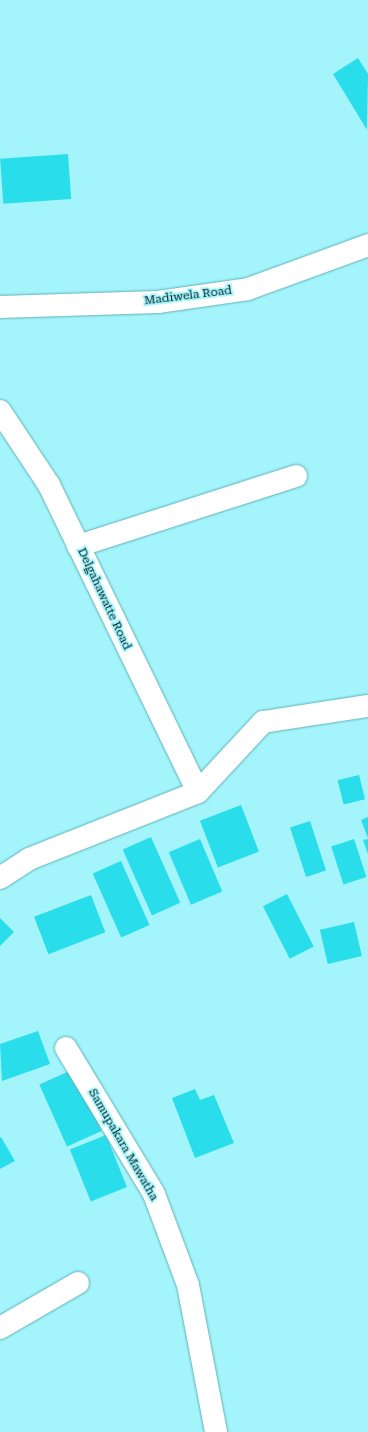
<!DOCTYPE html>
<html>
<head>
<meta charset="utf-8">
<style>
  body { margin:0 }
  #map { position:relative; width:368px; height:1432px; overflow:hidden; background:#a4f4fb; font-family:"Roboto Serif",serif }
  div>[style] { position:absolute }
  .building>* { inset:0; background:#2addeb; transform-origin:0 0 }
  .roads { filter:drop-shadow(0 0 1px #61b1b8) drop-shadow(0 0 1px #61b1b8) }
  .minor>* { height:22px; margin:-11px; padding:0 11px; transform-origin:11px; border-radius:11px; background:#fff }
  .major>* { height:22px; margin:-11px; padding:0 11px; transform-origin:11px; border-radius:11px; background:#fff }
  span { translate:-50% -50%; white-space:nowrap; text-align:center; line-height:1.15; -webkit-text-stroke:3.5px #a4f4fb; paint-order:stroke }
  .street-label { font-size:12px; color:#001d20 }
</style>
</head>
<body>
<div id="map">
  <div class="building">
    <div style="clip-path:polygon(358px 58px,368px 74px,367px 130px,333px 74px)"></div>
    <div style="left:68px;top:154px;width:45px;height:68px;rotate:86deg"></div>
    <div style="left:359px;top:775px;width:25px;height:22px;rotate:76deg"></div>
    <div style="left:241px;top:805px;width:50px;height:44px;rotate:69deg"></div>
    <div style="clip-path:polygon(368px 817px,368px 838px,361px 820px)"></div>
    <div style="left:310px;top:821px;width:52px;height:21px;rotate:72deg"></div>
    <div style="left:151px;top:837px;width:72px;height:31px;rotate:66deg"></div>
    <div style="left:200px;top:839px;width:57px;height:34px;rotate:67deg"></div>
    <div style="left:354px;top:839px;width:40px;height:24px;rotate:72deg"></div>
    <div style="clip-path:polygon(368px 839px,368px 854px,363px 840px)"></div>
    <div style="left:121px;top:861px;width:70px;height:31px;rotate:66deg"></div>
    <div style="left:287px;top:894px;width:59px;height:27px;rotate:63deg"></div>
    <div style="left:91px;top:895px;width:40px;height:61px;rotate:69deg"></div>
    <div style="clip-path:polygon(0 918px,14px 932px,0 946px)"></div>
    <div style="left:354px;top:922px;width:35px;height:35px;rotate:77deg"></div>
    <div style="clip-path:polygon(38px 1031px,50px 1064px,2px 1081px,0 1044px)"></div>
    <div style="left:74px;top:1069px;width:68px;height:38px;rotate:66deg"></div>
    <div style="clip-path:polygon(195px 1089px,200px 1100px,214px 1095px,234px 1143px,195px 1158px,172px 1098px)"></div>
    <div style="left:106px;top:1135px;width:56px;height:39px;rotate:68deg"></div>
    <div style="clip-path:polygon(1px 1137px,15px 1161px,0 1169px,0 1138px)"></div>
  </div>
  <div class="roads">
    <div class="minor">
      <div style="left:0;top:411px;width:89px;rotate:56.5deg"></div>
      <div style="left:49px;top:485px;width:341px;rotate:64.1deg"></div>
      <div style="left:78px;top:546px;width:229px;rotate:-17.8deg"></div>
      <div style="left:0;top:878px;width:35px;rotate:-33deg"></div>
      <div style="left:29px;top:859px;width:182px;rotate:-21.6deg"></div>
      <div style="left:198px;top:792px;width:96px;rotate:-47.1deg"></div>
      <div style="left:263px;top:722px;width:106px;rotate:-8.7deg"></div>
      <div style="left:66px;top:1048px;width:170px;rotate:58.9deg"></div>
      <div style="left:154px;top:1194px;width:97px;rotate:69.5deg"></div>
      <div style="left:188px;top:1285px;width:150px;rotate:79.2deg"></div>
      <div style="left:0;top:1328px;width:90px;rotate:-30deg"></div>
    </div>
    <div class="major">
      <div style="left:0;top:307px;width:158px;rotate:-1.8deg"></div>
      <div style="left:158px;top:302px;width:91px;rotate:-8.2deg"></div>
      <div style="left:248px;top:289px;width:128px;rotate:-20.1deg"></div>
    </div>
  </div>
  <div class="street-label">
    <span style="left:188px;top:296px;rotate:-7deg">Madiwela Road</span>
    <span style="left:104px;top:599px;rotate:65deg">Delgahawatte Road</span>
    <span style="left:123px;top:1145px;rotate:60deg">Samupakara Mawatha</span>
  </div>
</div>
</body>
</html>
